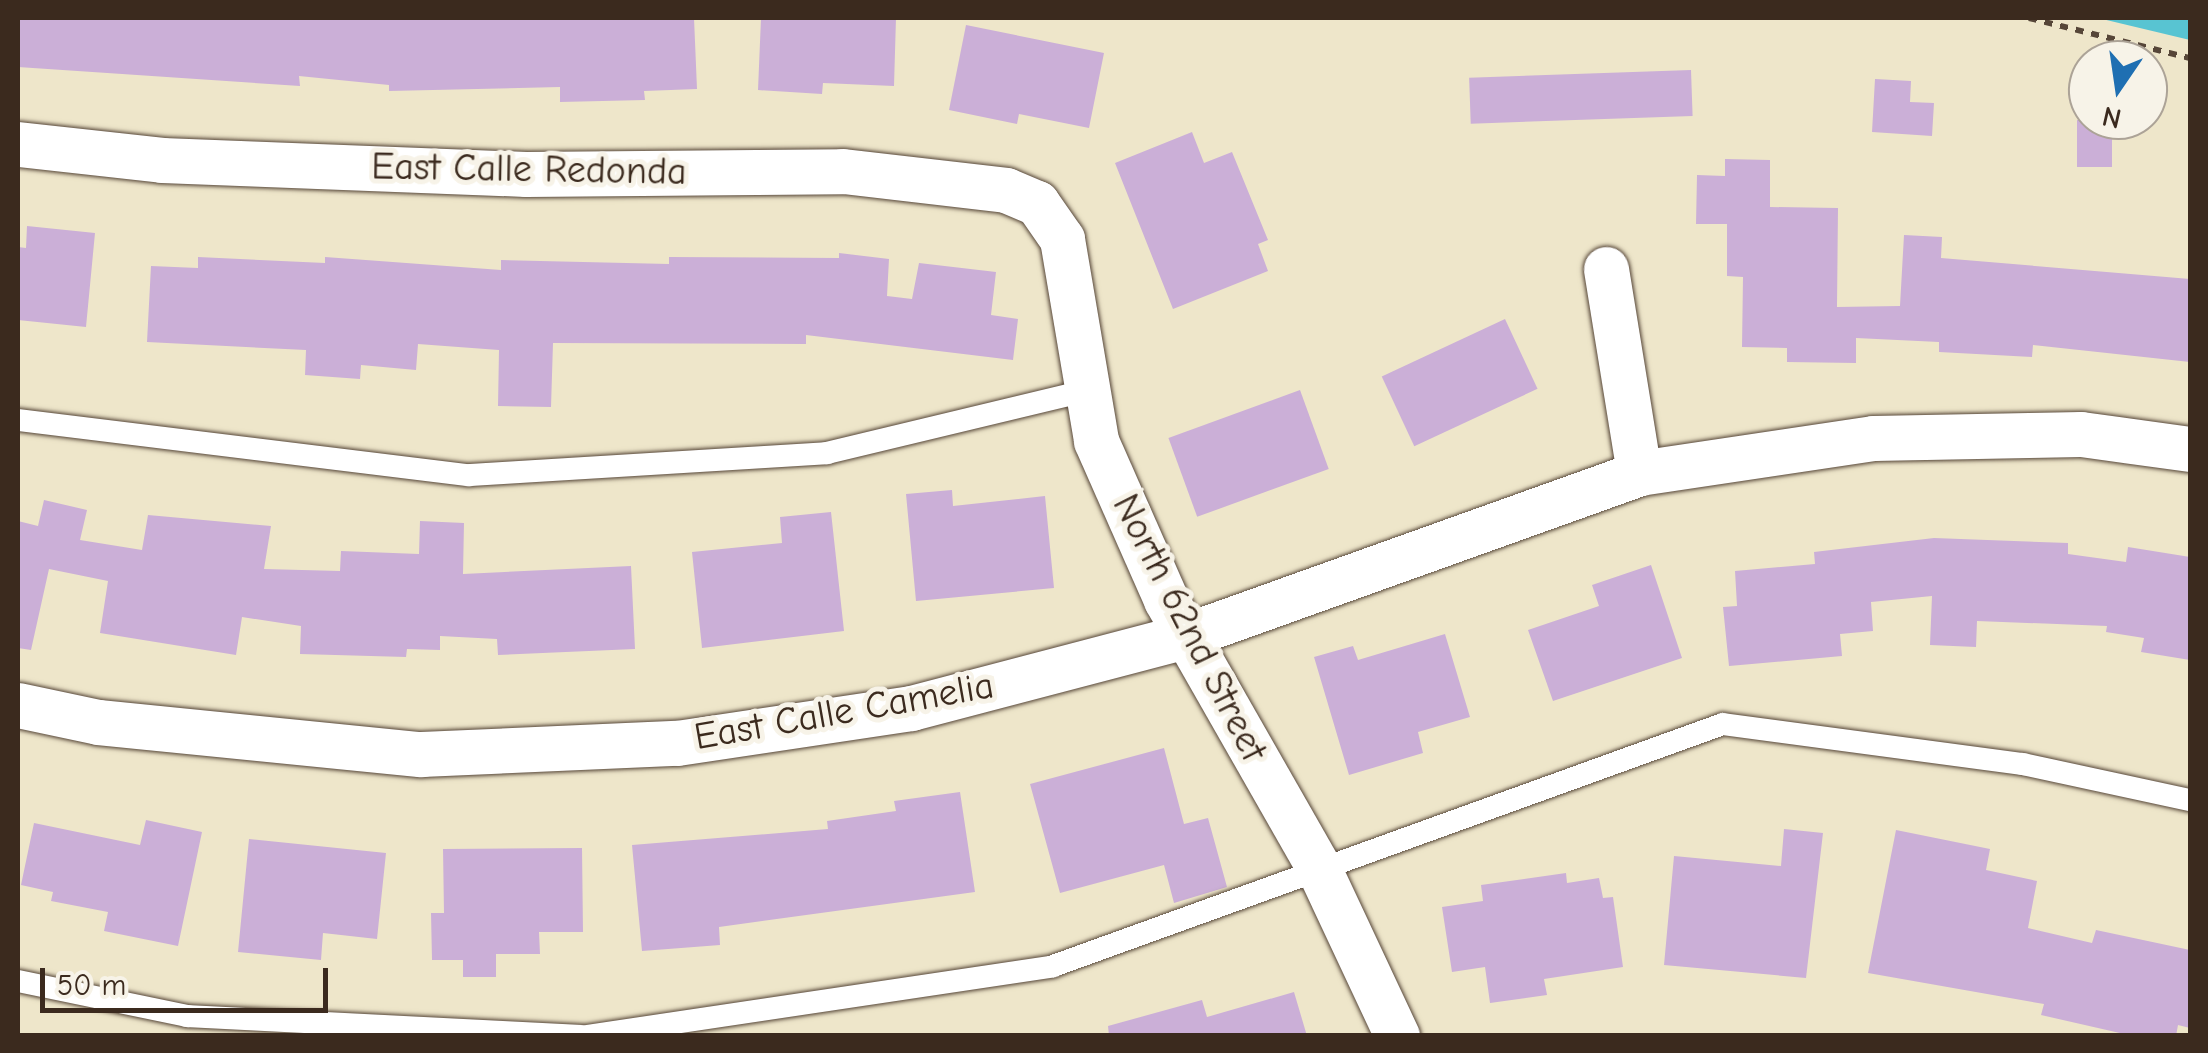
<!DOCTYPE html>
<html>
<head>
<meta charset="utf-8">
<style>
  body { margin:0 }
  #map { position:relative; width:2208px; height:1053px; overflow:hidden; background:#eee6ca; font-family:"Comic Neue",sans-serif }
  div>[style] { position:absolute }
  .water>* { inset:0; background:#58c4d2 }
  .building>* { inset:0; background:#cbafd7; transform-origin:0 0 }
  .path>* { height:6px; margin-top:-3px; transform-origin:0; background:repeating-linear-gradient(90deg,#564638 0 8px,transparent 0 16px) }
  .roads { filter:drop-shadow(0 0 2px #564638) drop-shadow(0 0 2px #564638) }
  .service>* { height:22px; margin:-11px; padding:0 11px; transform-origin:11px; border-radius:11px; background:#fff }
  .minor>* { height:45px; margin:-22.5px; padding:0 22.5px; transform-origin:22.5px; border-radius:22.5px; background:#fff }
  span { translate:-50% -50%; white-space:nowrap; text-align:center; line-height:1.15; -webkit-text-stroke:10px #f7f3e8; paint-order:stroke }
  .street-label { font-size:38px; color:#3b2a1e }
  .frame { position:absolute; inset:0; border:20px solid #3b2a1e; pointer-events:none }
  .north { position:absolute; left:2068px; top:40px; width:100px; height:100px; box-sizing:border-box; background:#f7f3e8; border:2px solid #aca397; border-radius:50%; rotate:193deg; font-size:28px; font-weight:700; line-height:40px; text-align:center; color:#3b2a1e }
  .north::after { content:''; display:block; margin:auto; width:35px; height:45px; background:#1f6fb2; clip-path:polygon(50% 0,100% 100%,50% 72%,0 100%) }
  .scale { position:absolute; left:40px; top:968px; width:288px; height:45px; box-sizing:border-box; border:5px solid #3b2a1e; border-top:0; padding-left:12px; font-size:30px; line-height:35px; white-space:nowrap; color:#3b2a1e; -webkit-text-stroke:8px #f7f3e8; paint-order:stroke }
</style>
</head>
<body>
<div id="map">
  <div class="water">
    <div style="clip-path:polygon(2098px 18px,2190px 18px,2190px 40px)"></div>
  </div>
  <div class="building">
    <div style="clip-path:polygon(18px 18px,694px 18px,697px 89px,644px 91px,645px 100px,560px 102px,560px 87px,389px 91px,389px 85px,299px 76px,300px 86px,18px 67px)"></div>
    <div style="clip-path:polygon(761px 18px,896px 18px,894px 86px,823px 83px,822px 94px,758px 90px)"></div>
    <div style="clip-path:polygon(966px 25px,1104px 53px,1089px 128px,1019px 114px,1017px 124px,949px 110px)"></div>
    <div style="left:1691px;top:70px;width:46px;height:222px;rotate:88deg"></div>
    <div style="clip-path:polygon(1875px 79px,1911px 81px,1910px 102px,1934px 103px,1932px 136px,1872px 132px)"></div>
    <div style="left:2077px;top:120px;width:35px;height:47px"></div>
    <div style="clip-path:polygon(1192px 132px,1204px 163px,1232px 152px,1268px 240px,1258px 244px,1268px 271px,1173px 309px,1115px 163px)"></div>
    <div style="clip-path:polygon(1725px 159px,1770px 160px,1770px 207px,1838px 208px,1837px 307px,1900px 306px,1904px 235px,1942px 237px,1941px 258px,2190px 279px,2190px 362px,2033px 345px,2032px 357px,1939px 352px,1939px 342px,1856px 338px,1856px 363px,1787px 362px,1787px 348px,1742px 347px,1743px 277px,1727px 276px,1727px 224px,1696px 224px,1697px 175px,1725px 176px)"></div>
    <div style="clip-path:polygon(27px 226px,95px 233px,86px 327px,18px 320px,18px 247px,26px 248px)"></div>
    <div style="clip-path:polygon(839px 253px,889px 259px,887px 296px,912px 299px,919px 263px,996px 272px,991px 315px,1018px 319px,1013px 360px,806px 335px,806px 344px,553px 343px,551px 407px,498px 406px,499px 350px,418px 344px,416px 370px,361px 365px,360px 379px,305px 375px,306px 350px,147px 342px,151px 266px,198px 268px,198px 257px,325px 263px,325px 257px,501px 270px,501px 260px,669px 264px,669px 257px,839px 258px)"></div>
    <div style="left:1505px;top:319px;width:77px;height:136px;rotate:65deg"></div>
    <div style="left:1300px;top:390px;width:84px;height:140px;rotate:70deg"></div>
    <div style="clip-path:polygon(952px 490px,953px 506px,1045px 496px,1054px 588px,916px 601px,906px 494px)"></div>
    <div style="clip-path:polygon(44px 500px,87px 510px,80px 540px,142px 550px,148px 515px,271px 526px,264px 569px,340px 571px,341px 551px,419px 554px,420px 521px,464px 523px,463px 574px,631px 566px,635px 649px,498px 655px,497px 639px,440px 636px,440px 650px,407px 649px,406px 657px,300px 654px,301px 626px,242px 617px,236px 655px,100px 633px,108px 581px,49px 569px,31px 650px,18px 648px,18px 521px,38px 526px)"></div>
    <div style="clip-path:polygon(831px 512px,844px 631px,702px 648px,692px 552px,782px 543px,780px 517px)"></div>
    <div style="clip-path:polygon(1934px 538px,2068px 543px,2068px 554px,2126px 562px,2128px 547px,2190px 557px,2190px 660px,2141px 652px,2144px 638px,2106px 632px,2107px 626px,1977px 621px,1976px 647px,1930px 645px,1932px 596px,1871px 602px,1873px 631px,1840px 634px,1842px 656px,1729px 666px,1723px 607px,1737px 606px,1735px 571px,1815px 564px,1814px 552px)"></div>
    <div style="clip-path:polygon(1651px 565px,1682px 658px,1553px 701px,1528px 630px,1599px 606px,1592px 585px)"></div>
    <div style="clip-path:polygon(1445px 634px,1470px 717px,1418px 732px,1423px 753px,1349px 775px,1314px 657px,1353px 646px,1358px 660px)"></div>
    <div style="clip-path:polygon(1164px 748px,1184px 824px,1208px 818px,1227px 887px,1174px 903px,1164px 865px,1060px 893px,1030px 784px)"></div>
    <div style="clip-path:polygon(960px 792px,975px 892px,719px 927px,720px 945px,642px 951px,632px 845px,828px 829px,827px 821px,896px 811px,894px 801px)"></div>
    <div style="clip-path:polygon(146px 820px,202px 832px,178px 946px,104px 931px,108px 912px,51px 901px,53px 892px,21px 885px,34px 823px,140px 845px)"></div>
    <div style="clip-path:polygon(1784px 829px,1823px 833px,1806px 978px,1664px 965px,1674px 856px,1781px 866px)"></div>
    <div style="clip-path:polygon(1896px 830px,1990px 849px,1986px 870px,2037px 881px,2028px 928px,2092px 943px,2096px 930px,2190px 950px,2190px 1028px,2178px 1025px,2176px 1036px,2133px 1036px,2041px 1015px,2044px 1004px,1868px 973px)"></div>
    <div style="clip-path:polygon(249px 839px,386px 853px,377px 939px,323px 933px,321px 960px,238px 952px)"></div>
    <div style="clip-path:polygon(582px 848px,583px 932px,539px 932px,540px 954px,496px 954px,496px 977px,463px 977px,463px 960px,432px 960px,431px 913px,444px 913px,443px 849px)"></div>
    <div style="clip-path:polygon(1566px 873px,1567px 883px,1599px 878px,1603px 898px,1613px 897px,1623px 967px,1544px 979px,1547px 995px,1490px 1003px,1485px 967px,1452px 972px,1442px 907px,1483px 901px,1481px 885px)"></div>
    <div style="clip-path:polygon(1294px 992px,1307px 1036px,1109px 1036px,1108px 1026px,1202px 1000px,1207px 1017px)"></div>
  </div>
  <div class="path">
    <div style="left:2029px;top:18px;width:166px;rotate:14deg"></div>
  </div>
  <div class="roads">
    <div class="service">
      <div style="left:18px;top:420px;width:454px;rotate:7deg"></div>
      <div style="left:469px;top:475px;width:359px;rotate:-3.5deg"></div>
      <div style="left:827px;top:453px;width:265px;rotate:-13.5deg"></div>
      <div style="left:18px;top:981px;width:173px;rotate:11.7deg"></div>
      <div style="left:187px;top:1016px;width:394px;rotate:2.9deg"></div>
      <div style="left:587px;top:1036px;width:471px;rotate:-8.5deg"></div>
      <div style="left:1053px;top:966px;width:712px;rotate:-19.86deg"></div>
      <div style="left:1723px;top:724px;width:303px;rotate:7.6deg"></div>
      <div style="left:2023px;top:764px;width:171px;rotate:12.2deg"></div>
    </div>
    <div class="minor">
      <div style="left:18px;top:144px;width:145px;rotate:6.3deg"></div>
      <div style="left:162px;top:160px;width:364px;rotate:2.2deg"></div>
      <div style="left:526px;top:174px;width:317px;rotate:-0.5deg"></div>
      <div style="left:843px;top:171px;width:164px;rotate:6.6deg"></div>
      <div style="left:1006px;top:190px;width:34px;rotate:23deg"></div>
      <div style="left:1037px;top:203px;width:44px;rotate:55.2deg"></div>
      <div style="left:1062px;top:239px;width:205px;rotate:80.4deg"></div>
      <div style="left:1096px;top:441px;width:174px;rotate:66.2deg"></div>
      <div style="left:1166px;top:600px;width:307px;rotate:60.3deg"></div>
      <div style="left:1318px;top:867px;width:187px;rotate:64.9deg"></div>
      <div style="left:1606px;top:269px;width:207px;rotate:80.8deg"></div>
      <div style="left:18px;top:705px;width:82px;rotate:12deg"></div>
      <div style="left:98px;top:722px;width:325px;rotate:5.7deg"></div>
      <div style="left:421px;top:754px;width:256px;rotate:-2.5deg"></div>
      <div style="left:677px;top:743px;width:237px;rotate:-8.5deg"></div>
      <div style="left:911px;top:708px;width:283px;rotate:-14.7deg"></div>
      <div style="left:1185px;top:636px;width:482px;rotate:-19.7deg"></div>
      <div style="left:1639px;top:473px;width:237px;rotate:-8.5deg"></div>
      <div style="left:1873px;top:438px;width:208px;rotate:-1.1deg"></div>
      <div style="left:2081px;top:434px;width:110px;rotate:7.8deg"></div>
    </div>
  </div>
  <div class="street-label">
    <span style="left:529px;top:170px;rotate:1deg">East Calle Redonda</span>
    <span style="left:1189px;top:628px;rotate:63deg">North 62nd Street</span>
    <span style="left:844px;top:712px;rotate:-10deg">East Calle Camelia</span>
  </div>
  <div class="frame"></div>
  <div class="north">N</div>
  <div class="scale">50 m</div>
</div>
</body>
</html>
